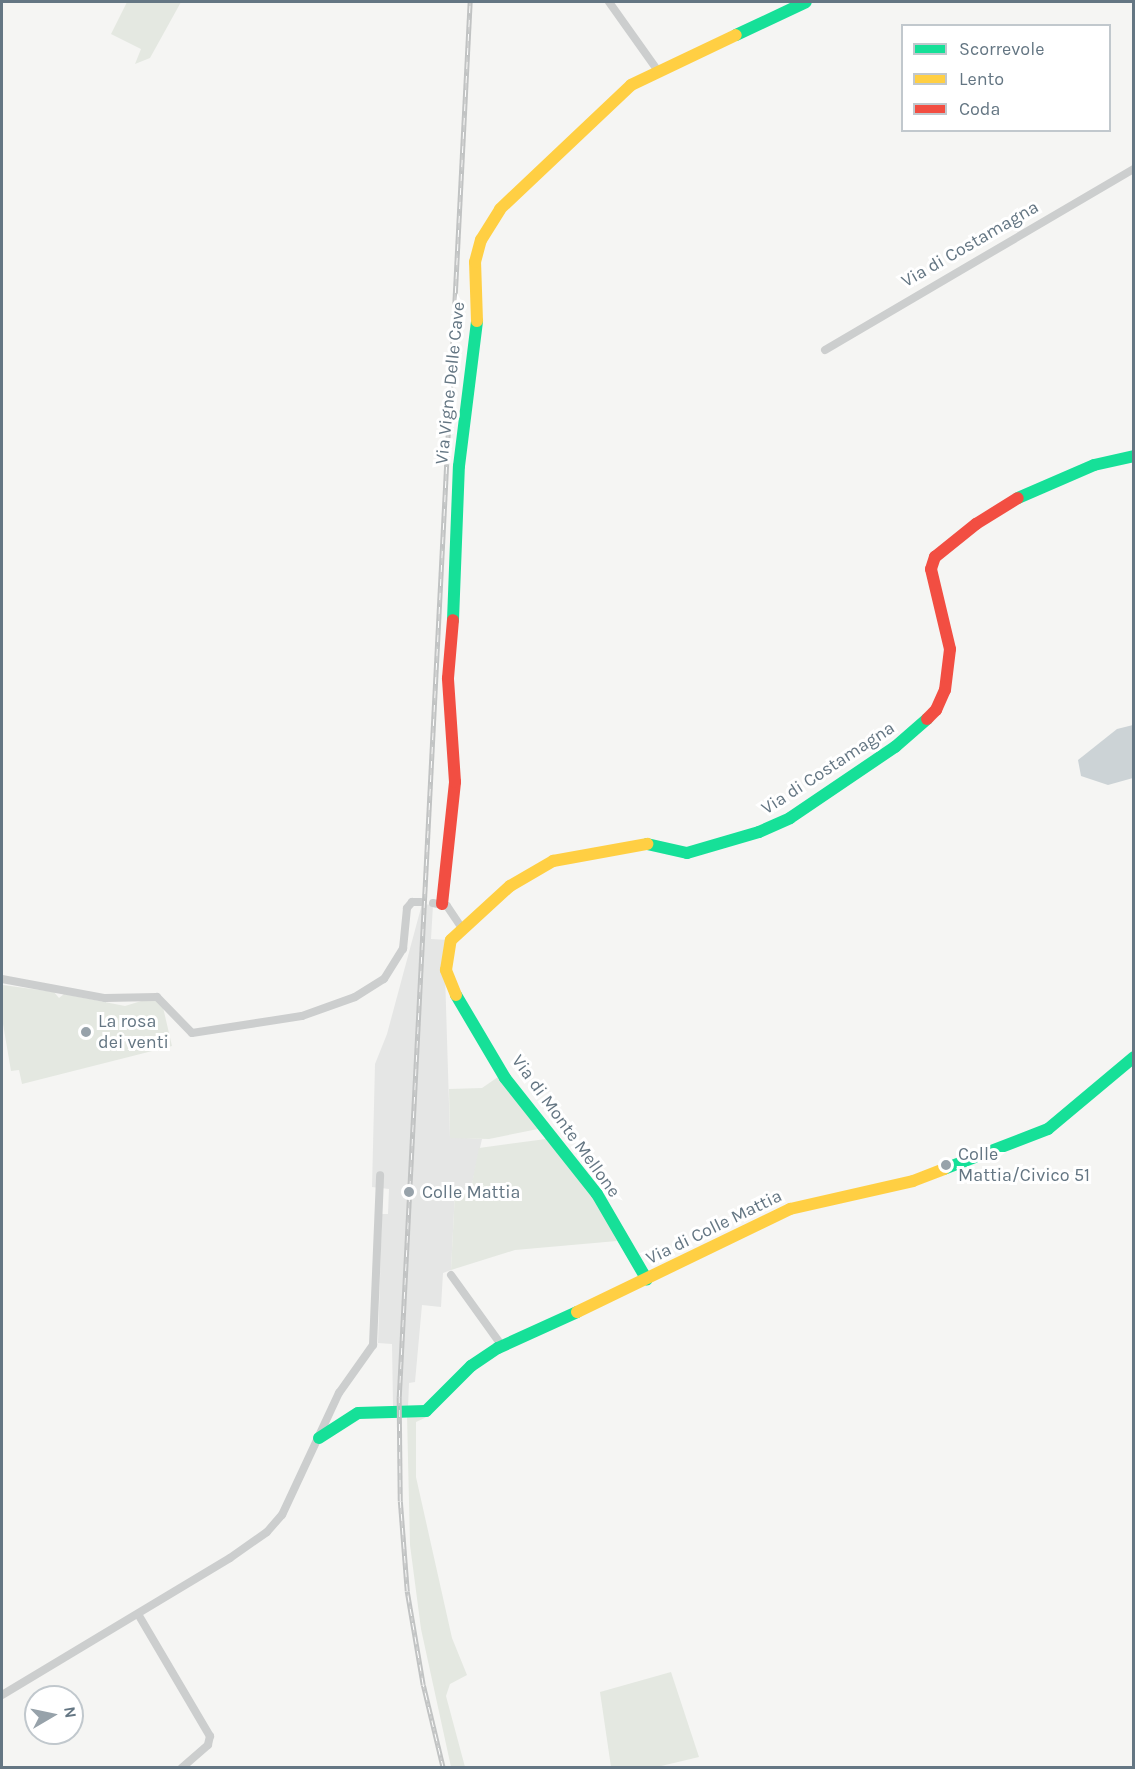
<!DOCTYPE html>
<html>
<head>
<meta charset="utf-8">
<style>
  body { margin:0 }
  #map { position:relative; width:1135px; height:1769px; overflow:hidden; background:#f5f5f3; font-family:Karla,sans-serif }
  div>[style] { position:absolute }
  .built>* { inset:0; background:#e5e6e5 }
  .green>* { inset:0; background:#e4e8e1 }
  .water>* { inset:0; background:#ccd3d6 }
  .street>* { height:8px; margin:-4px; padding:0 4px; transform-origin:4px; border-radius:4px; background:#cccece }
  .fast>* { height:12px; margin:-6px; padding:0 6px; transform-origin:6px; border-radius:6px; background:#16e098 }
  .slow>* { height:12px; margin:-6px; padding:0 6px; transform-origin:6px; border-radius:6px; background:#ffcf43 }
  .jam>* { height:12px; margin:-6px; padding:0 6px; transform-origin:6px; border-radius:6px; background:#f24e42 }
  .rail>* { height:4.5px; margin-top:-2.25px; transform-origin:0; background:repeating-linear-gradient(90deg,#fff 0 7px,#c1c3c3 0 14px); box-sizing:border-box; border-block:2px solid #c1c3c3 }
  .dots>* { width:16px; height:16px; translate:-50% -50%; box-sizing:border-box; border:3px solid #fff; border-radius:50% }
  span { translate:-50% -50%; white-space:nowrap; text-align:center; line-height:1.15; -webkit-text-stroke:6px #fff; paint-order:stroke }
  .street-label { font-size:18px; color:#647683 }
  .poi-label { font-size:18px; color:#647683 }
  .left { translate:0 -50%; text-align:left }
  .frame { position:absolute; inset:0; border:3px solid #647683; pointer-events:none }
  .legend { position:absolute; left:901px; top:24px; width:210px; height:108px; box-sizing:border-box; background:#fff; border:2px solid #c1c8cd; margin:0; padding:8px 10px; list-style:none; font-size:18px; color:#647683 }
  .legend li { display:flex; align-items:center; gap:12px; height:30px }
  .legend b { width:30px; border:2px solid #c1c8cd }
  .north { position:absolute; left:24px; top:1685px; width:60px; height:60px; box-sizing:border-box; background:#fff; border:2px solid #c1c8cd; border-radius:50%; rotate:81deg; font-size:16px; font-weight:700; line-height:24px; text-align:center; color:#647683 }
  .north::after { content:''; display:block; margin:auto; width:21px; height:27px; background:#97a2aa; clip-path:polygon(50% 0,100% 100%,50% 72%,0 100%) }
</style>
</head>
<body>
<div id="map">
  <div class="built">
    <div style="clip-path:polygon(422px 904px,433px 905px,431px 939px,448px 940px,445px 973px,450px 1137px,482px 1139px,470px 1193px,455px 1192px,451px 1270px,443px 1273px,441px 1307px,422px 1305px,415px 1382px,409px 1383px,408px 1408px,393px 1406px,392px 1344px,378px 1343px,382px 1214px,388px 1214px,389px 1189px,372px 1187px,375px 1064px,387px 1034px)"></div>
  </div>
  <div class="green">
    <div style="clip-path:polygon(127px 2px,181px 2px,150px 58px,135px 64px,141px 49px,111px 34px)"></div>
    <div style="clip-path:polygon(3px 985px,54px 992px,59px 998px,64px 994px,125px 1006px,151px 998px,162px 1003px,172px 1046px,22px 1084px,19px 1070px,11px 1071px,2px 1018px)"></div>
    <div style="clip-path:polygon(498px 1077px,538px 1129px,489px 1139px,450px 1138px,449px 1089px,482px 1088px)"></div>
    <div style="clip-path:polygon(546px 1139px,595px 1196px,617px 1241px,515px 1250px,451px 1270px,455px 1192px,470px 1193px,479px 1148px)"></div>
    <div style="clip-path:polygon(407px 1415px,431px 1415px,416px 1422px,416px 1477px,452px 1638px,467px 1675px,450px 1684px,446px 1696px,465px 1767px,451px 1767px,421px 1629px,410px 1545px)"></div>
    <div style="clip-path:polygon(671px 1672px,699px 1757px,657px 1767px,611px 1767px,600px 1692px)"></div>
  </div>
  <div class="water">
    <div style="clip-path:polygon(1133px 725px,1133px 778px,1108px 785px,1081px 776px,1078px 760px,1117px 729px)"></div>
  </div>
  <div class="street">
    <div style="left:609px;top:2px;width:85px;rotate:54.6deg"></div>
    <div style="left:825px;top:350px;width:358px;rotate:-30.4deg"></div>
    <div style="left:433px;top:903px;width:14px;rotate:12deg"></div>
    <div style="left:447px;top:906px;width:27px;rotate:56deg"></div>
    <div style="left:2px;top:979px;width:105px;rotate:10.5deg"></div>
    <div style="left:105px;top:998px;width:52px;rotate:-1.1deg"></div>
    <div style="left:157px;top:997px;width:50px;rotate:45.8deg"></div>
    <div style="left:192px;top:1033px;width:111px;rotate:-8.8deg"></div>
    <div style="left:302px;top:1016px;width:56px;rotate:-19.7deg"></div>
    <div style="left:355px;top:997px;width:34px;rotate:-32deg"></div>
    <div style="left:384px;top:979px;width:36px;rotate:-58deg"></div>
    <div style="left:403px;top:949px;width:41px;rotate:-84.4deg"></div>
    <div style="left:407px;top:908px;width:8px;rotate:-50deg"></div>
    <div style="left:412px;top:902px;width:9px"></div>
    <div style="left:451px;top:1275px;width:87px;rotate:54.3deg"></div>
    <div style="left:138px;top:1614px;width:142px;rotate:59.5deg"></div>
    <div style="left:210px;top:1736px;width:9px;rotate:103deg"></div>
    <div style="left:208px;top:1745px;width:35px;rotate:139deg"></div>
    <div style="left:2px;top:1695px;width:266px;rotate:-31deg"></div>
    <div style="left:230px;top:1558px;width:45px;rotate:-35.1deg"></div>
    <div style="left:267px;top:1532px;width:23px;rotate:-49deg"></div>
    <div style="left:282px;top:1515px;width:135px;rotate:-65deg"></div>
    <div style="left:339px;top:1393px;width:59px;rotate:-54.7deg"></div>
    <div style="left:373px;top:1345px;width:170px;rotate:-87.6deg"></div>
  </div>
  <div class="fast">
    <div style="left:736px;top:35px;width:77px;rotate:-25.2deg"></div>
    <div style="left:1018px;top:498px;width:83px;rotate:-23.5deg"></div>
    <div style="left:1094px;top:465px;width:41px;rotate:-12.7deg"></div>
    <div style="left:453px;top:620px;width:154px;rotate:-87.8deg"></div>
    <div style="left:459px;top:466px;width:146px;rotate:-82.9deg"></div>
    <div style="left:647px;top:844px;width:41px;rotate:12.7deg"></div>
    <div style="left:687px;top:853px;width:75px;rotate:-16.3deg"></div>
    <div style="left:759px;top:832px;width:34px;rotate:-24deg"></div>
    <div style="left:790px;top:818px;width:127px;rotate:-34.1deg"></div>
    <div style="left:895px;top:747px;width:43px;rotate:-41.2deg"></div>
    <div style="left:456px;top:995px;width:96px;rotate:59.4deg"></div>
    <div style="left:505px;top:1078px;width:148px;rotate:51.6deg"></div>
    <div style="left:597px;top:1194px;width:99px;rotate:59.8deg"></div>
    <div style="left:944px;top:1169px;width:111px;rotate:-21deg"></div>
    <div style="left:1048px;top:1129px;width:112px;rotate:-39.9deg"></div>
    <div style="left:319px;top:1438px;width:46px;rotate:-32.7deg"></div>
    <div style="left:358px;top:1413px;width:68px;rotate:-1.7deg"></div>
    <div style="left:426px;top:1411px;width:64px;rotate:-45deg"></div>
    <div style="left:471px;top:1366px;width:32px;rotate:-34deg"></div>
    <div style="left:498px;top:1348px;width:87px;rotate:-24.5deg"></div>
  </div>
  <div class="slow">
    <div style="left:477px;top:321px;width:59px;rotate:-91.9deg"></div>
    <div style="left:475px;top:262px;width:23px;rotate:-75deg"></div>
    <div style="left:481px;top:240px;width:36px;rotate:-58deg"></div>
    <div style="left:500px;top:209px;width:180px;rotate:-43.4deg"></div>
    <div style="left:631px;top:85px;width:116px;rotate:-25.5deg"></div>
    <div style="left:456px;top:995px;width:27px;rotate:-112deg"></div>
    <div style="left:446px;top:970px;width:30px;rotate:-81deg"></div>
    <div style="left:451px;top:940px;width:80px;rotate:-42.5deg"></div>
    <div style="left:510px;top:886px;width:50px;rotate:-30.2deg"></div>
    <div style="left:553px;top:861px;width:96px;rotate:-10.3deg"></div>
    <div style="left:577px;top:1312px;width:237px;rotate:-25.8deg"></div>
    <div style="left:790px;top:1209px;width:126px;rotate:-12.8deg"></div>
    <div style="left:913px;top:1181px;width:33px;rotate:-21deg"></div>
  </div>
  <div class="jam">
    <div style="left:927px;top:719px;width:13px;rotate:-45deg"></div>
    <div style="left:936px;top:710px;width:22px;rotate:-66deg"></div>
    <div style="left:945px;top:690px;width:41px;rotate:-83deg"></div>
    <div style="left:950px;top:649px;width:82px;rotate:-103.4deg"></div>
    <div style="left:931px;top:569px;width:13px;rotate:-72deg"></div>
    <div style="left:935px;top:557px;width:53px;rotate:-38.8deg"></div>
    <div style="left:976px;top:524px;width:49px;rotate:-31.8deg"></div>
    <div style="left:442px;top:904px;width:123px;rotate:-83.9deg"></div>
    <div style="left:455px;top:782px;width:104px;rotate:-93.9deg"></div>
    <div style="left:448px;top:678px;width:58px;rotate:-85.1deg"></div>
  </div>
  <div class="rail">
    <div style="left:443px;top:1768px;width:85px;rotate:-103.5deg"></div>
    <div style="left:423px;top:1685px;width:95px;rotate:-99.7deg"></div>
    <div style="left:407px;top:1591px;width:90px;rotate:-94.4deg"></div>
    <div style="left:400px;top:1501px;width:104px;rotate:-90.6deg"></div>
    <div style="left:399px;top:1397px;width:1397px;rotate:-87.09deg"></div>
  </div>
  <div class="dots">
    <div style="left:86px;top:1032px;background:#97a2aa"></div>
    <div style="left:946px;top:1165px;background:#97a2aa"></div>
    <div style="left:409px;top:1192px;background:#97a2aa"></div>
  </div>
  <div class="street-label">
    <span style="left:970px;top:244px;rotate:-30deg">Via di Costamagna</span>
    <span style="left:450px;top:383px;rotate:-84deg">Via Vigne Delle Cave</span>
    <span style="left:828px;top:768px;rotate:-33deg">Via di Costamagna</span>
    <span style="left:566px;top:1126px;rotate:54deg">Via di Monte Mellone</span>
    <span style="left:714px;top:1227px;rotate:-26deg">Via di Colle Mattia</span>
  </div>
  <div class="poi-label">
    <span class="left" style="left:98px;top:1032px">La rosa<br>dei venti</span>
    <span class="left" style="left:958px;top:1165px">Colle<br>Mattia/Civico 51</span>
    <span class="left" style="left:422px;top:1192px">Colle Mattia</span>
  </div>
  <div class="frame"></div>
  <ul class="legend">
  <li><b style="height:8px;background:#16e098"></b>Scorrevole</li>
  <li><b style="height:8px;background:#ffcf43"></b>Lento</li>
  <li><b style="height:8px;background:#f24e42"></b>Coda</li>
  </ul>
  <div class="north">N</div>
</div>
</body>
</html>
